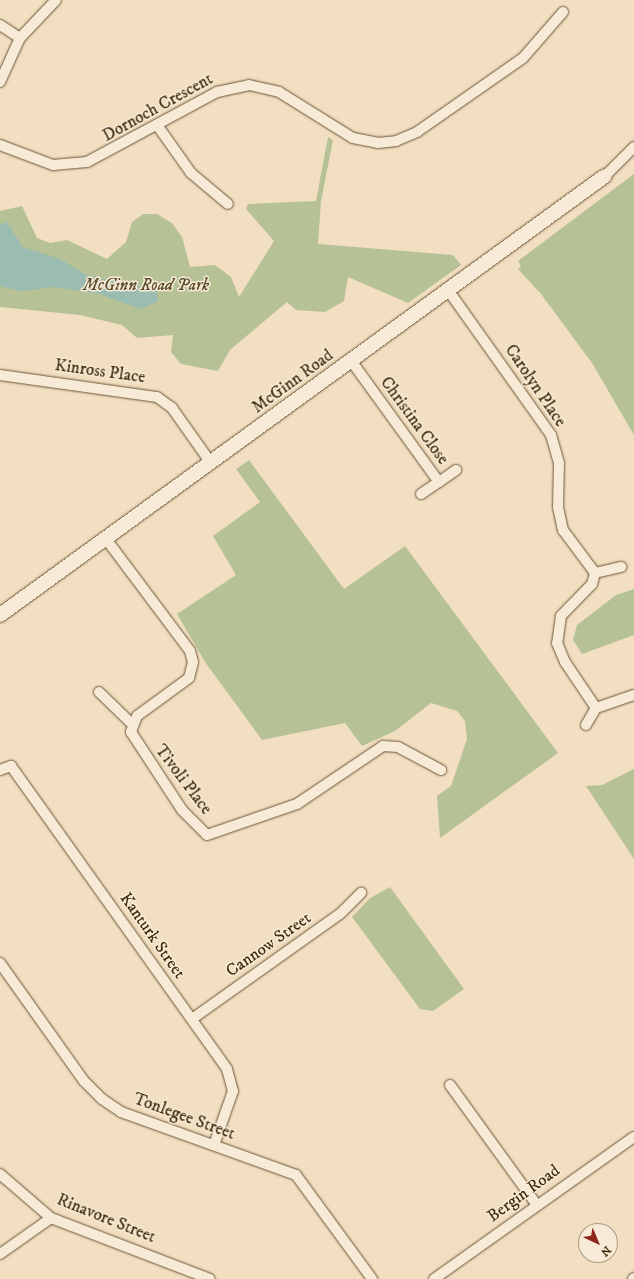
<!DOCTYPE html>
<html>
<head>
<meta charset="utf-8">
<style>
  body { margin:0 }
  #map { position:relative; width:634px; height:1279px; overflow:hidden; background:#f2dec0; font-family:"IM FELL DW Pica",serif }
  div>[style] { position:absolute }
  .green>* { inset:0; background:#b6c296 }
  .water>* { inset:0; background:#9bbcb0 }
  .roads { filter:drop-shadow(0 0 1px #6a5534) drop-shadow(0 0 1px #6a5534) }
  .street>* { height:10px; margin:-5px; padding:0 5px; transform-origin:5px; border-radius:5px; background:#f7ead6 }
  .secondary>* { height:14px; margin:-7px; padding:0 7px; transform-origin:7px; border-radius:7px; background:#f7ead6 }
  span { translate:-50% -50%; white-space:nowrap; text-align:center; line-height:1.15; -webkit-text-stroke:3px #f7ead6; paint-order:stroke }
  .street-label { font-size:17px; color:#3c2706 }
  .park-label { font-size:17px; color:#5a4e2a; font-style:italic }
  .north { position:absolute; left:578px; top:1223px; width:40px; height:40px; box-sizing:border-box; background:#f7ead6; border:1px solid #ac9c83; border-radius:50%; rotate:136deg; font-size:11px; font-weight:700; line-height:16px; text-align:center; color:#3c2706 }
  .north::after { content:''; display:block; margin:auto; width:14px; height:18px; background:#8f2418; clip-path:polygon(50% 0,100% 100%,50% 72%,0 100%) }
</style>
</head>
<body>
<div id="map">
  <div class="green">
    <div style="clip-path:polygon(328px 137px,333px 140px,321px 201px,318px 244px,453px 255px,461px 265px,408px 303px,348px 277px,344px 301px,325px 312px,296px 310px,287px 302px,230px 350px,218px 371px,181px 364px,171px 352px,173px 335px,137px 338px,122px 325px,80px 315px,0 307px,0 211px,22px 206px,37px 238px,50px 243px,67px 240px,107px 259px,126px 242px,132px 222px,143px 214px,157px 214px,172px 223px,182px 237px,190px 267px,215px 265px,231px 277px,239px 297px,274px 241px,246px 209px,248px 204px,316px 201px)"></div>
    <div style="clip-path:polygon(634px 174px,634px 435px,592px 363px,541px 294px,518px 269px,521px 266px,518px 261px)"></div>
    <div style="clip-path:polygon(249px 460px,344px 589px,405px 546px,558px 753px,440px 838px,437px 796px,451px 786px,467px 739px,465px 721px,457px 711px,431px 703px,395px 731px,362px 746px,345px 723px,262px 740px,205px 662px,177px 614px,236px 575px,213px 536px,260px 502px,236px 469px)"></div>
    <div style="clip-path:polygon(634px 589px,634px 635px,582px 654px,573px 640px,577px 625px,616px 595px)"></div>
    <div style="clip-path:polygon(634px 769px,634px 859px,586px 786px,602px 785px)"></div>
    <div style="clip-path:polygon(390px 887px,464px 989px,433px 1011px,420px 1009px,352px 917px,370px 898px)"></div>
  </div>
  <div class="water">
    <div style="clip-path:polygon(6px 221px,23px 247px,60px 259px,86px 275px,157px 290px,158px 301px,141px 309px,99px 294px,55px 287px,21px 291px,3px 287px,0 286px,0 225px)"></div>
  </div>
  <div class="roads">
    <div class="street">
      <div style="left:0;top:25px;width:24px;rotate:33deg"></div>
      <div style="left:0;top:82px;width:48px;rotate:-65.6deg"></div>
      <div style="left:20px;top:38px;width:52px;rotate:-46.5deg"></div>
      <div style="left:157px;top:125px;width:59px;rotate:54.7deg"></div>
      <div style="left:191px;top:173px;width:48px;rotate:40deg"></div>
      <div style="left:0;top:145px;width:57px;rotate:20.7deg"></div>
      <div style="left:53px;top:165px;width:34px;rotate:-5deg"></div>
      <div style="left:87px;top:162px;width:148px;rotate:-28.3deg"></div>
      <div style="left:217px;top:92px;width:33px;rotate:-12deg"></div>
      <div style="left:249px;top:85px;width:31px;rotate:13deg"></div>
      <div style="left:279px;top:92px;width:87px;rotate:31.9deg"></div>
      <div style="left:353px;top:138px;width:25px;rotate:11deg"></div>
      <div style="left:378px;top:143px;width:18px;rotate:-6deg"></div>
      <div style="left:396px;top:141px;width:23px;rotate:-23deg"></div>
      <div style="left:417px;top:132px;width:129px;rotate:-34.9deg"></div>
      <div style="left:523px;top:58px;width:61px;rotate:-49deg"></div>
      <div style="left:605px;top:176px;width:41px;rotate:-45deg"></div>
      <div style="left:448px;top:290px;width:178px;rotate:54.6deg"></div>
      <div style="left:551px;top:435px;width:29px;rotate:74deg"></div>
      <div style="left:559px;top:463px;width:44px;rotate:91.3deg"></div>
      <div style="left:558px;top:507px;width:24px;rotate:78deg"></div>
      <div style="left:563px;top:530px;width:54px;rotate:53.3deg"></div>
      <div style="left:595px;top:573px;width:11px;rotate:105deg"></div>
      <div style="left:592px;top:584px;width:45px;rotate:134.1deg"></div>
      <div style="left:561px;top:616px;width:27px;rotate:98deg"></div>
      <div style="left:557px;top:643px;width:21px;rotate:67deg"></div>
      <div style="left:565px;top:662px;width:55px;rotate:56deg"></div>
      <div style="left:352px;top:362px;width:148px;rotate:54.1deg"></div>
      <div style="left:439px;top:482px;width:21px;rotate:-35deg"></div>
      <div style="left:0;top:375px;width:159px;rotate:8deg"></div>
      <div style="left:157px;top:397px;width:19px;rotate:36deg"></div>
      <div style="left:172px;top:408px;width:67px;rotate:54.7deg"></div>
      <div style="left:421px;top:494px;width:22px;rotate:-34deg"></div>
      <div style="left:106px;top:539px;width:140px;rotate:53.1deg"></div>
      <div style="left:190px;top:651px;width:11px;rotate:75deg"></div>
      <div style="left:193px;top:662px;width:16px;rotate:104deg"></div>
      <div style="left:189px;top:678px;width:64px;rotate:143.8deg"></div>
      <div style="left:137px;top:716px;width:17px;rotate:111deg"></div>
      <div style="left:131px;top:732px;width:93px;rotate:56.8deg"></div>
      <div style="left:182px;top:810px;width:35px;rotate:45deg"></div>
      <div style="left:207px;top:835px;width:95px;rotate:-19deg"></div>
      <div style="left:297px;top:804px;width:104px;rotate:-34deg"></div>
      <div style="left:383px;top:746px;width:15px;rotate:4deg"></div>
      <div style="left:398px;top:747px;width:49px;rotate:28.1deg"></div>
      <div style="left:595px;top:573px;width:27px;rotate:-13deg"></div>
      <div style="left:99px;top:692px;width:46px;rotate:44.1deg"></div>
      <div style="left:586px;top:725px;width:20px;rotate:-60deg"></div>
      <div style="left:596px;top:708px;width:40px;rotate:-18.9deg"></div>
      <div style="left:0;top:770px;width:12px;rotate:-20deg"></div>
      <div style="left:11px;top:766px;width:372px;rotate:54.5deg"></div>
      <div style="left:227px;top:1069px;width:23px;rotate:75deg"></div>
      <div style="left:233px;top:1091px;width:57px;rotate:109.4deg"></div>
      <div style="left:0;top:963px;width:145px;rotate:54.6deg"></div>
      <div style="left:84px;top:1081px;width:25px;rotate:45deg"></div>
      <div style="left:102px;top:1099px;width:23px;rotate:34deg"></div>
      <div style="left:121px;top:1112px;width:186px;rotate:19.8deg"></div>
      <div style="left:296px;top:1175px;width:129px;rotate:53.8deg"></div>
      <div style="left:192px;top:1019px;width:181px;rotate:-35.4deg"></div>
      <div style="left:340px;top:914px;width:30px;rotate:-45deg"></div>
      <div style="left:450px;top:1085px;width:148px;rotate:54.1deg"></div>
      <div style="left:0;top:1174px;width:67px;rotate:40.8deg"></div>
      <div style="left:51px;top:1218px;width:170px;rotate:21deg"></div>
      <div style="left:0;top:1254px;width:62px;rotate:-35.2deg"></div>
      <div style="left:434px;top:1279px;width:245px;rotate:-35.4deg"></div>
      <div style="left:633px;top:1279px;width:1px;rotate:-45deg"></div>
    </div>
    <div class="secondary">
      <div style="left:0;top:615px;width:747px;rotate:-35.97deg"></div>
    </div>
  </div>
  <div class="street-label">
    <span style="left:158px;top:108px;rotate:-29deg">Dornoch Crescent</span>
    <span style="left:100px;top:372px;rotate:8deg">Kinross Place</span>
    <span style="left:293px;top:382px;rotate:-36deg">McGinn Road</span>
    <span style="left:535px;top:386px;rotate:56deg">Carolyn Place</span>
    <span style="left:414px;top:421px;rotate:54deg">Christina Close</span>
    <span style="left:183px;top:780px;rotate:53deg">Tivoli Place</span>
    <span style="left:152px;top:936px;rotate:55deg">Kanturk Street</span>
    <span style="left:269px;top:945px;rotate:-35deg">Cannow Street</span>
    <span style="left:184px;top:1117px;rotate:20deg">Tonlegee Street</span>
    <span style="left:524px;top:1194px;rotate:-36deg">Bergin Road</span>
    <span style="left:106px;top:1219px;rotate:22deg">Rinavore Street</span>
  </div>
  <div class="park-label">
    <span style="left:146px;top:286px">McGinn Road Park</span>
  </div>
  <div class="north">N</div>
</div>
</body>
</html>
